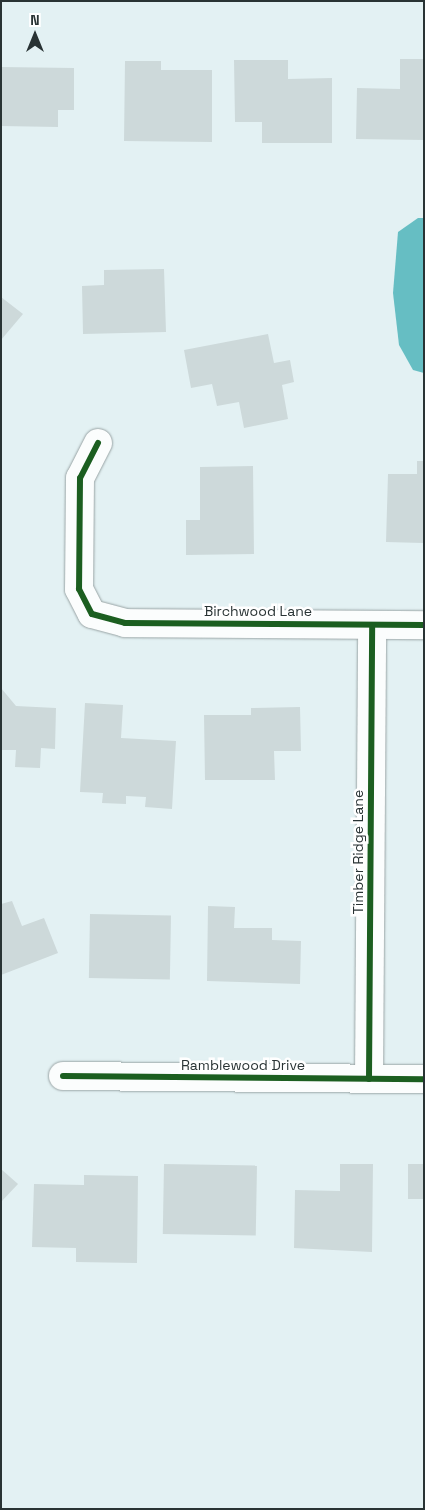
<!DOCTYPE html>
<html>
<head>
<meta charset="utf-8">
<style>
  body { margin:0 }
  #map { position:relative; width:425px; height:1510px; overflow:hidden; background:#e3f1f3; font-family:"Space Grotesk",sans-serif }
  div>[style] { position:absolute }
  .water>* { inset:0; background:#66bec3 }
  .building>* { inset:0; background:#cdd9da; transform-origin:0 0 }
  .roads { filter:drop-shadow(0 0 1px #99a4a5) drop-shadow(0 0 1px #99a4a5) }
  .minor>* { height:28px; margin:-14px; padding:0 14px; transform-origin:14px; border-radius:14px; background:#fbfdfd }
  .cycleway>* { height:6px; margin:-3px; padding:0 3px; transform-origin:3px; border-radius:3px; background:#1b5e20 }
  span { translate:-50% -50%; white-space:nowrap; text-align:center; line-height:1.15; -webkit-text-stroke:5px #fff; paint-order:stroke }
  .street-label { font-size:14px; color:#293334 }
  .frame { position:absolute; inset:0; border:2px solid #293334; pointer-events:none }
  .north { position:absolute; left:10px; top:10px; width:50px; height:50px; -webkit-text-stroke:4px #fff; paint-order:stroke; rotate:0deg; font-size:14px; font-weight:700; line-height:20px; text-align:center; color:#293334 }
  .north::after { content:''; display:block; margin:auto; width:18px; height:22px; background:#293334; clip-path:polygon(50% 0,100% 100%,50% 72%,0 100%) }
</style>
</head>
<body>
<div id="map">
  <div class="water">
    <div style="clip-path:polygon(418px 218px,424px 218px,424px 373px,413px 370px,399px 345px,393px 293px,398px 232px)"></div>
  </div>
  <div class="building">
    <div style="clip-path:polygon(400px 59px,424px 59px,424px 140px,356px 139px,357px 88px,400px 89px)"></div>
    <div style="clip-path:polygon(234px 60px,288px 60px,288px 79px,332px 78px,332px 143px,262px 143px,262px 122px,235px 122px)"></div>
    <div style="clip-path:polygon(125px 61px,161px 61px,161px 70px,212px 70px,212px 142px,124px 141px)"></div>
    <div style="clip-path:polygon(1px 67px,74px 68px,74px 110px,58px 110px,58px 127px,1px 126px)"></div>
    <div style="clip-path:polygon(164px 269px,166px 332px,83px 334px,82px 286px,104px 285px,104px 270px)"></div>
    <div style="clip-path:polygon(1px 297px,23px 314px,1px 340px)"></div>
    <div style="clip-path:polygon(268px 334px,274px 363px,290px 360px,294px 382px,282px 385px,288px 419px,244px 428px,239px 402px,217px 406px,212px 384px,191px 388px,184px 350px)"></div>
    <div style="clip-path:polygon(417px 461px,424px 461px,423px 543px,386px 542px,388px 474px,417px 474px)"></div>
    <div style="clip-path:polygon(253px 466px,254px 554px,186px 555px,186px 520px,200px 520px,200px 467px)"></div>
    <div style="clip-path:polygon(1px 688px,16px 706px,56px 708px,55px 749px,41px 748px,40px 768px,15px 767px,16px 750px,1px 750px)"></div>
    <div style="clip-path:polygon(85px 703px,123px 705px,121px 738px,176px 741px,172px 809px,145px 807px,146px 797px,126px 796px,126px 804px,102px 803px,103px 793px,80px 792px)"></div>
    <div style="clip-path:polygon(300px 707px,301px 751px,274px 751px,275px 780px,205px 780px,204px 715px,251px 715px,251px 708px)"></div>
    <div style="clip-path:polygon(12px 901px,22px 926px,44px 918px,58px 953px,1px 975px,1px 904px)"></div>
    <div style="clip-path:polygon(208px 906px,235px 907px,234px 928px,272px 928px,272px 940px,301px 941px,300px 984px,207px 981px)"></div>
    <div style="left:90px;top:914px;width:81px;height:64px;rotate:1deg"></div>
    <div style="left:164px;top:1164px;width:93px;height:70px;rotate:1deg"></div>
    <div style="clip-path:polygon(340px 1164px,373px 1164px,372px 1252px,294px 1248px,295px 1190px,340px 1191px)"></div>
    <div style="left:408px;top:1164px;width:16px;height:35px"></div>
    <div style="clip-path:polygon(1px 1169px,18px 1184px,1px 1202px)"></div>
    <div style="clip-path:polygon(84px 1175px,138px 1176px,137px 1263px,76px 1262px,76px 1248px,32px 1247px,34px 1184px,84px 1185px)"></div>
  </div>
  <div class="roads">
    <div class="minor">
      <div style="left:98px;top:443px;width:39px;rotate:117deg"></div>
      <div style="left:80px;top:478px;width:111px;rotate:90.5deg"></div>
      <div style="left:79px;top:589px;width:28px;rotate:63deg"></div>
      <div style="left:92px;top:614px;width:34px;rotate:15deg"></div>
      <div style="left:125px;top:623px;width:299px;rotate:0.4deg"></div>
      <div style="left:63px;top:1076px;width:361px;rotate:0.5deg"></div>
      <div style="left:369px;top:1079px;width:454px;rotate:-89.6deg"></div>
    </div>
  </div>
  <div class="cycleway">
    <div style="left:98px;top:443px;width:39px;rotate:117deg"></div>
    <div style="left:80px;top:478px;width:111px;rotate:90.5deg"></div>
    <div style="left:79px;top:589px;width:28px;rotate:63deg"></div>
    <div style="left:92px;top:614px;width:34px;rotate:15deg"></div>
    <div style="left:125px;top:623px;width:299px;rotate:0.4deg"></div>
    <div style="left:63px;top:1076px;width:361px;rotate:0.5deg"></div>
    <div style="left:369px;top:1079px;width:454px;rotate:-89.6deg"></div>
  </div>
  <div class="street-label">
    <span style="left:258px;top:611px">Birchwood Lane</span>
    <span style="left:358px;top:852px;rotate:-90deg">Timber Ridge Lane</span>
    <span style="left:243px;top:1065px">Ramblewood Drive</span>
  </div>
  <div class="frame"></div>
  <div class="north">N</div>
</div>
</body>
</html>
